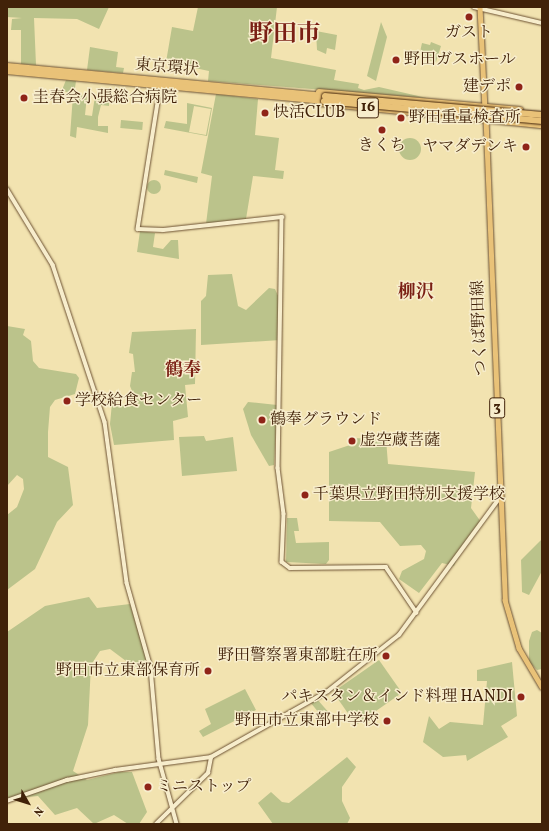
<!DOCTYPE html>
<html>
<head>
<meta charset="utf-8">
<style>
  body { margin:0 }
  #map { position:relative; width:549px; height:831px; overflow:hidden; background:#f2e3b0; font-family:Vollkorn,"Noto Serif JP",serif }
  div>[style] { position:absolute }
  .green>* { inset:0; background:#bbc38b; transform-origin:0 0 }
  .round { border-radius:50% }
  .roads { filter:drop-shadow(0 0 1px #6d5233) drop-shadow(0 0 1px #6d5233) }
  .minor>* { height:3.5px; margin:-1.75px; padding:0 1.75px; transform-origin:1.75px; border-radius:1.75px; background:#f7edcc }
  .major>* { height:4.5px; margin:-2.25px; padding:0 2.25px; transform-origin:2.25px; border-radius:2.25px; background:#e9c278 }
  .highway>* { height:5.5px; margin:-2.75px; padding:0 2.75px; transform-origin:2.75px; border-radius:2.75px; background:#e9c278 }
  .bridges { filter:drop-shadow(0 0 1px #412209) drop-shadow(0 0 1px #412209) }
  .highway-bridge>* { height:5.5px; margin:-2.75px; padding:0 2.75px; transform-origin:2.75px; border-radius:2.75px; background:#e9c278 }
  .dots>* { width:11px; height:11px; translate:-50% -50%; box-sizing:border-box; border:2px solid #f7edcc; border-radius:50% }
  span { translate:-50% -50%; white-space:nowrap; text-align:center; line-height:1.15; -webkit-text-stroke:3px #f7edcc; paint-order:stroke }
  .shield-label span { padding:1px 3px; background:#f7edcc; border:1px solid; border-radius:3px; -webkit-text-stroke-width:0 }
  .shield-label { font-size:15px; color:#412209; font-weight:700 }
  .poi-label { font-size:16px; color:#412209 }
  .left { translate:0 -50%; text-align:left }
  .right { translate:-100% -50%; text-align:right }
  .street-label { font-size:16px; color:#412209 }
  .quarter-label { font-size:18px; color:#7a1f14; font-weight:700 }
  .town-label { font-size:24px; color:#7a1f14; font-weight:700 }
  .frame { position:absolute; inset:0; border:8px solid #412209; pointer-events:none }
  .north { position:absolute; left:8px; top:783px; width:40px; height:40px; -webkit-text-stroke:3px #f7edcc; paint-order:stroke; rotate:129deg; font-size:11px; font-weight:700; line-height:16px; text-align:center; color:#412209 }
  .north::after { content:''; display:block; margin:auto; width:14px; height:18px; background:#412209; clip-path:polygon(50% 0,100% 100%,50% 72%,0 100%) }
</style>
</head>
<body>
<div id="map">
  <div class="green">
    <div style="clip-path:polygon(7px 7px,109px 7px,99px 29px,77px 19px,34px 18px,36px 65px,21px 64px,21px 30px,11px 30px,12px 19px,22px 18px,7px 17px)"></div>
    <div style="clip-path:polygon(198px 7px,277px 7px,271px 58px,336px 70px,334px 80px,359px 84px,358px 88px,364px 90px,379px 87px,427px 98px,208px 81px,209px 71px,166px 62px,172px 27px,193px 31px)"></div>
    <div style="clip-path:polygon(381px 22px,387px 37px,376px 81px,367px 76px)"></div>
    <div style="clip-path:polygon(316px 31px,337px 35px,335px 50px,327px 48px,326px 54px,317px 50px)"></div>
    <div style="clip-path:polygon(431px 42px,441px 46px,436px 62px,425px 59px,425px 54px,420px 52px,422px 43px,430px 45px)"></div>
    <div style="clip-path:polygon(90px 47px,118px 52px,116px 67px,124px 68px,123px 73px,87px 70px)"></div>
    <div style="clip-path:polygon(66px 80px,76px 81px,74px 95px,87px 96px,85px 115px,92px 116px,95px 96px,109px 98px,109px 106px,101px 105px,98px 117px,98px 126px,108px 126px,108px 133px,77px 127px,76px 138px,70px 136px,73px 95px,62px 90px)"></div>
    <div style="clip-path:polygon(216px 94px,258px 99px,255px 135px,279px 138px,275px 170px,284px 171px,283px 179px,253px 176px,246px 219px,206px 224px,212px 176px,201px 173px)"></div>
    <div style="clip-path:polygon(evenodd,187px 103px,212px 108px,207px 136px,164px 128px,166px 121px,187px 124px,187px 103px,194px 106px,211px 109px,206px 135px,189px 132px,194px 106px)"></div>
    <div style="left:121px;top:120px;width:22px;height:8px;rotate:5deg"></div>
    <div class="round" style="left:399px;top:138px;width:22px;height:22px"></div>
    <div style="clip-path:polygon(165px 170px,198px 177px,197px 183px,164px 175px)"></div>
    <div class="round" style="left:147px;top:180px;width:14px;height:14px"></div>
    <div style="clip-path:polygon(140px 231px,155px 233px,153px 247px,163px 249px,171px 240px,178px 240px,179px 259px,137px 252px)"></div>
    <div style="clip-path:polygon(232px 274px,238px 306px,246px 310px,269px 288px,275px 289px,279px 298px,281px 340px,201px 345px,201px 301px,206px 296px,208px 275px)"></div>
    <div style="clip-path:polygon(7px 326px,25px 329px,23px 335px,31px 341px,33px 361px,39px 368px,76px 374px,79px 378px,75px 394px,55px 400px,50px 407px,48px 432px,48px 457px,68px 467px,73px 505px,57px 522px,35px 569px,7px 590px,7px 515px,17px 507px,24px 489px,23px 479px,17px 475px,7px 486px)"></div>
    <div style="clip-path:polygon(196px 329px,195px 384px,185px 385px,188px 417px,173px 421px,174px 440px,114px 445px,110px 424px,112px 403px,129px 407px,137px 403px,130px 386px,132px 372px,135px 372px,133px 354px,129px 353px,132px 332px)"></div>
    <div style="clip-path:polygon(248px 402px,277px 405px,274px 465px,269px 466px,251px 435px,243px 409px)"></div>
    <div style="clip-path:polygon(204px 436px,206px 441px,233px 437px,237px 471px,182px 476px,179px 437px)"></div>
    <div style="clip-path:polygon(350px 438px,386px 439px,388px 464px,475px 472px,471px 508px,481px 522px,461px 548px,454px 566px,442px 563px,419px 593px,399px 579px,402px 571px,424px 559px,426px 551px,421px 545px,400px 546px,380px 522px,329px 521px,329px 452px,350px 445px)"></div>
    <div style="clip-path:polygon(287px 518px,297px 518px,299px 531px,294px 531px,296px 543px,329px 542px,329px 560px,326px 564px,286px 562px)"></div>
    <div style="clip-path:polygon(542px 539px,542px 571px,529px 595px,522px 592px,521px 560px)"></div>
    <div style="clip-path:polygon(89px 597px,97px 608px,130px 604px,150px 671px,142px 673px,110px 649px,100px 651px,91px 665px,88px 725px,73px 771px,87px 780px,119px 772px,132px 772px,147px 812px,139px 824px,128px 824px,114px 815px,94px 824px,77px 808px,55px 815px,38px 796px,7px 799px,7px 632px,45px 606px)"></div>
    <div style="clip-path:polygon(537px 630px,542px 633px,542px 669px,537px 670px,529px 662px,529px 641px,532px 632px)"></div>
    <div style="left:379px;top:660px;width:40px;height:56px;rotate:55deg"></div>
    <div style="clip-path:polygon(512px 662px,517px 716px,501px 726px,508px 737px,467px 761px,466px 755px,443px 757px,423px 742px,429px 716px,439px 729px,450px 722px,483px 725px,487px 681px,477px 681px,477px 670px)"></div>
    <div style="clip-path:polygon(245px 689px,256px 710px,203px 737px,199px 731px,211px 724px,205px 709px)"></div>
    <div style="clip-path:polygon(317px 699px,330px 714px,324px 719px,310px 702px)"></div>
    <div style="clip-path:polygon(347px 757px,356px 767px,342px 787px,342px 801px,350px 818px,347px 824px,273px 824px,258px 803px,271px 792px,282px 802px,289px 803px)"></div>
  </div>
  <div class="roads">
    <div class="minor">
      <div style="left:474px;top:7px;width:70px;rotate:13.2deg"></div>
      <div style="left:161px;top:84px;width:147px;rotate:99deg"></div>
      <div style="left:138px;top:229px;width:25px;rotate:2deg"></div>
      <div style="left:163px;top:230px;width:120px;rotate:-6.2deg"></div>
      <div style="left:282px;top:217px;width:251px;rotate:90.9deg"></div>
      <div style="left:278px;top:468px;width:46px;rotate:82.6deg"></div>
      <div style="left:284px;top:514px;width:48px;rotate:92.4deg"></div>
      <div style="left:282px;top:562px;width:10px;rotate:37deg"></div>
      <div style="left:290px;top:568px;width:96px;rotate:-0.6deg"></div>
      <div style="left:386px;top:567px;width:55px;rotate:56deg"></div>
      <div style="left:7px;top:189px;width:89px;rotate:58.8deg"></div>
      <div style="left:53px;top:265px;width:165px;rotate:71.7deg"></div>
      <div style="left:105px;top:422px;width:162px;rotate:82.2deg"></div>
      <div style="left:127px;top:583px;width:88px;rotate:74.2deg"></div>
      <div style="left:151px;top:668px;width:91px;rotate:85deg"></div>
      <div style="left:159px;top:759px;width:67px;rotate:74.5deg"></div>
      <div style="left:7px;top:801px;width:64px;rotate:-19.3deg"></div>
      <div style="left:67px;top:780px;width:49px;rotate:-11.8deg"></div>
      <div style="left:115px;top:770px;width:97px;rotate:-7.7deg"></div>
      <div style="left:211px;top:757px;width:134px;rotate:-29.4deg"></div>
      <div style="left:328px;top:691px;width:90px;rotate:-38.3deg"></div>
      <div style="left:399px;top:635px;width:172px;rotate:-53.7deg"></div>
      <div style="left:156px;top:824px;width:73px;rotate:-44.4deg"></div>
      <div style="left:208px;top:773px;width:16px;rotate:-79deg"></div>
    </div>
    <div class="major">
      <div style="left:480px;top:7px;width:101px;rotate:87.2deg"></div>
      <div style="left:486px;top:118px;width:482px;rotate:87.7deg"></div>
      <div style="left:505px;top:600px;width:50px;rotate:73.7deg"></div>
      <div style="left:519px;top:648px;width:45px;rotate:59.5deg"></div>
    </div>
    <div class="highway">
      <div style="left:7px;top:66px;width:319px;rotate:5.4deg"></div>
      <div style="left:7px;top:71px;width:318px;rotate:5.4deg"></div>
      <div style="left:319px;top:92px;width:202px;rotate:5.1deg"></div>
      <div style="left:320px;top:103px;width:223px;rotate:5.7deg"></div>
    </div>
  </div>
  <div class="bridges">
    <div class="highway-bridge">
      <div style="left:325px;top:96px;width:218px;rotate:5deg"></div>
      <div style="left:324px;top:101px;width:219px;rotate:5.2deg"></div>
    </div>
  </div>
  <div class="dots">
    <div style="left:469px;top:17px;background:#8f2418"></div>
    <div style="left:396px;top:60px;background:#8f2418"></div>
    <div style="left:519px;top:87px;background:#8f2418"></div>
    <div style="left:24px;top:98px;background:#8f2418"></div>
    <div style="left:265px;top:113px;background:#8f2418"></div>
    <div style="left:401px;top:118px;background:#8f2418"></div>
    <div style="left:382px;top:130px;background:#8f2418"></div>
    <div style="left:526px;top:147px;background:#8f2418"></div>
    <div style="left:67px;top:401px;background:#8f2418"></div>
    <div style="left:262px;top:420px;background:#8f2418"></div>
    <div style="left:352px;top:441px;background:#8f2418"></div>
    <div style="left:305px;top:495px;background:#8f2418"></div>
    <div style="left:386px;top:656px;background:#8f2418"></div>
    <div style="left:208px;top:671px;background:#8f2418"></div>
    <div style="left:521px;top:697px;background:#8f2418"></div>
    <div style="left:387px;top:721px;background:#8f2418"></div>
    <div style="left:148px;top:787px;background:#8f2418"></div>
  </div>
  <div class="shield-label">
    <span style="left:368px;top:108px">16</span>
    <span style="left:497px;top:408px">3</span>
  </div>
  <div class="poi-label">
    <span style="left:469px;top:33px">ガスト</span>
    <span class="left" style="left:404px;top:60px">野田ガスホール</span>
    <span class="right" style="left:511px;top:87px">建デポ</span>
    <span class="left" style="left:33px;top:98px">圭春会小張総合病院</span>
    <span class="left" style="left:273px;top:113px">快活CLUB</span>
    <span class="left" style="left:409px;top:118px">野田重量検査所</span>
    <span style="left:382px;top:146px">きくち</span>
    <span class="right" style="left:518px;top:147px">ヤマダデンキ</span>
    <span class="left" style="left:75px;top:401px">学校給食センター</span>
    <span class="left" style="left:270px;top:420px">鶴奉グラウンド</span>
    <span class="left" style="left:360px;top:441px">虚空蔵菩薩</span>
    <span class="left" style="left:313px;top:495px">千葉県立野田特別支援学校</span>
    <span class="right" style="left:378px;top:656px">野田警察署東部駐在所</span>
    <span class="right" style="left:200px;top:671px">野田市立東部保育所</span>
    <span class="right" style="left:513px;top:697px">パキスタン＆インド料理 HANDI</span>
    <span class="right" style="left:379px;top:721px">野田市立東部中学校</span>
    <span class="left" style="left:156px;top:787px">ミニストップ</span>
  </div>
  <div class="street-label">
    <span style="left:167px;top:68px;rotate:5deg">東京環状</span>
    <span style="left:480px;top:328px;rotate:-92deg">つくば野田線</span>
  </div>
  <div class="quarter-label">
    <span style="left:416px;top:293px">柳沢</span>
    <span style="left:183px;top:371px">鶴奉</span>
  </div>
  <div class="town-label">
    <span style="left:285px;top:36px">野田市</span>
  </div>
  <div class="frame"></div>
  <div class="north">N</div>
</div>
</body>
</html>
